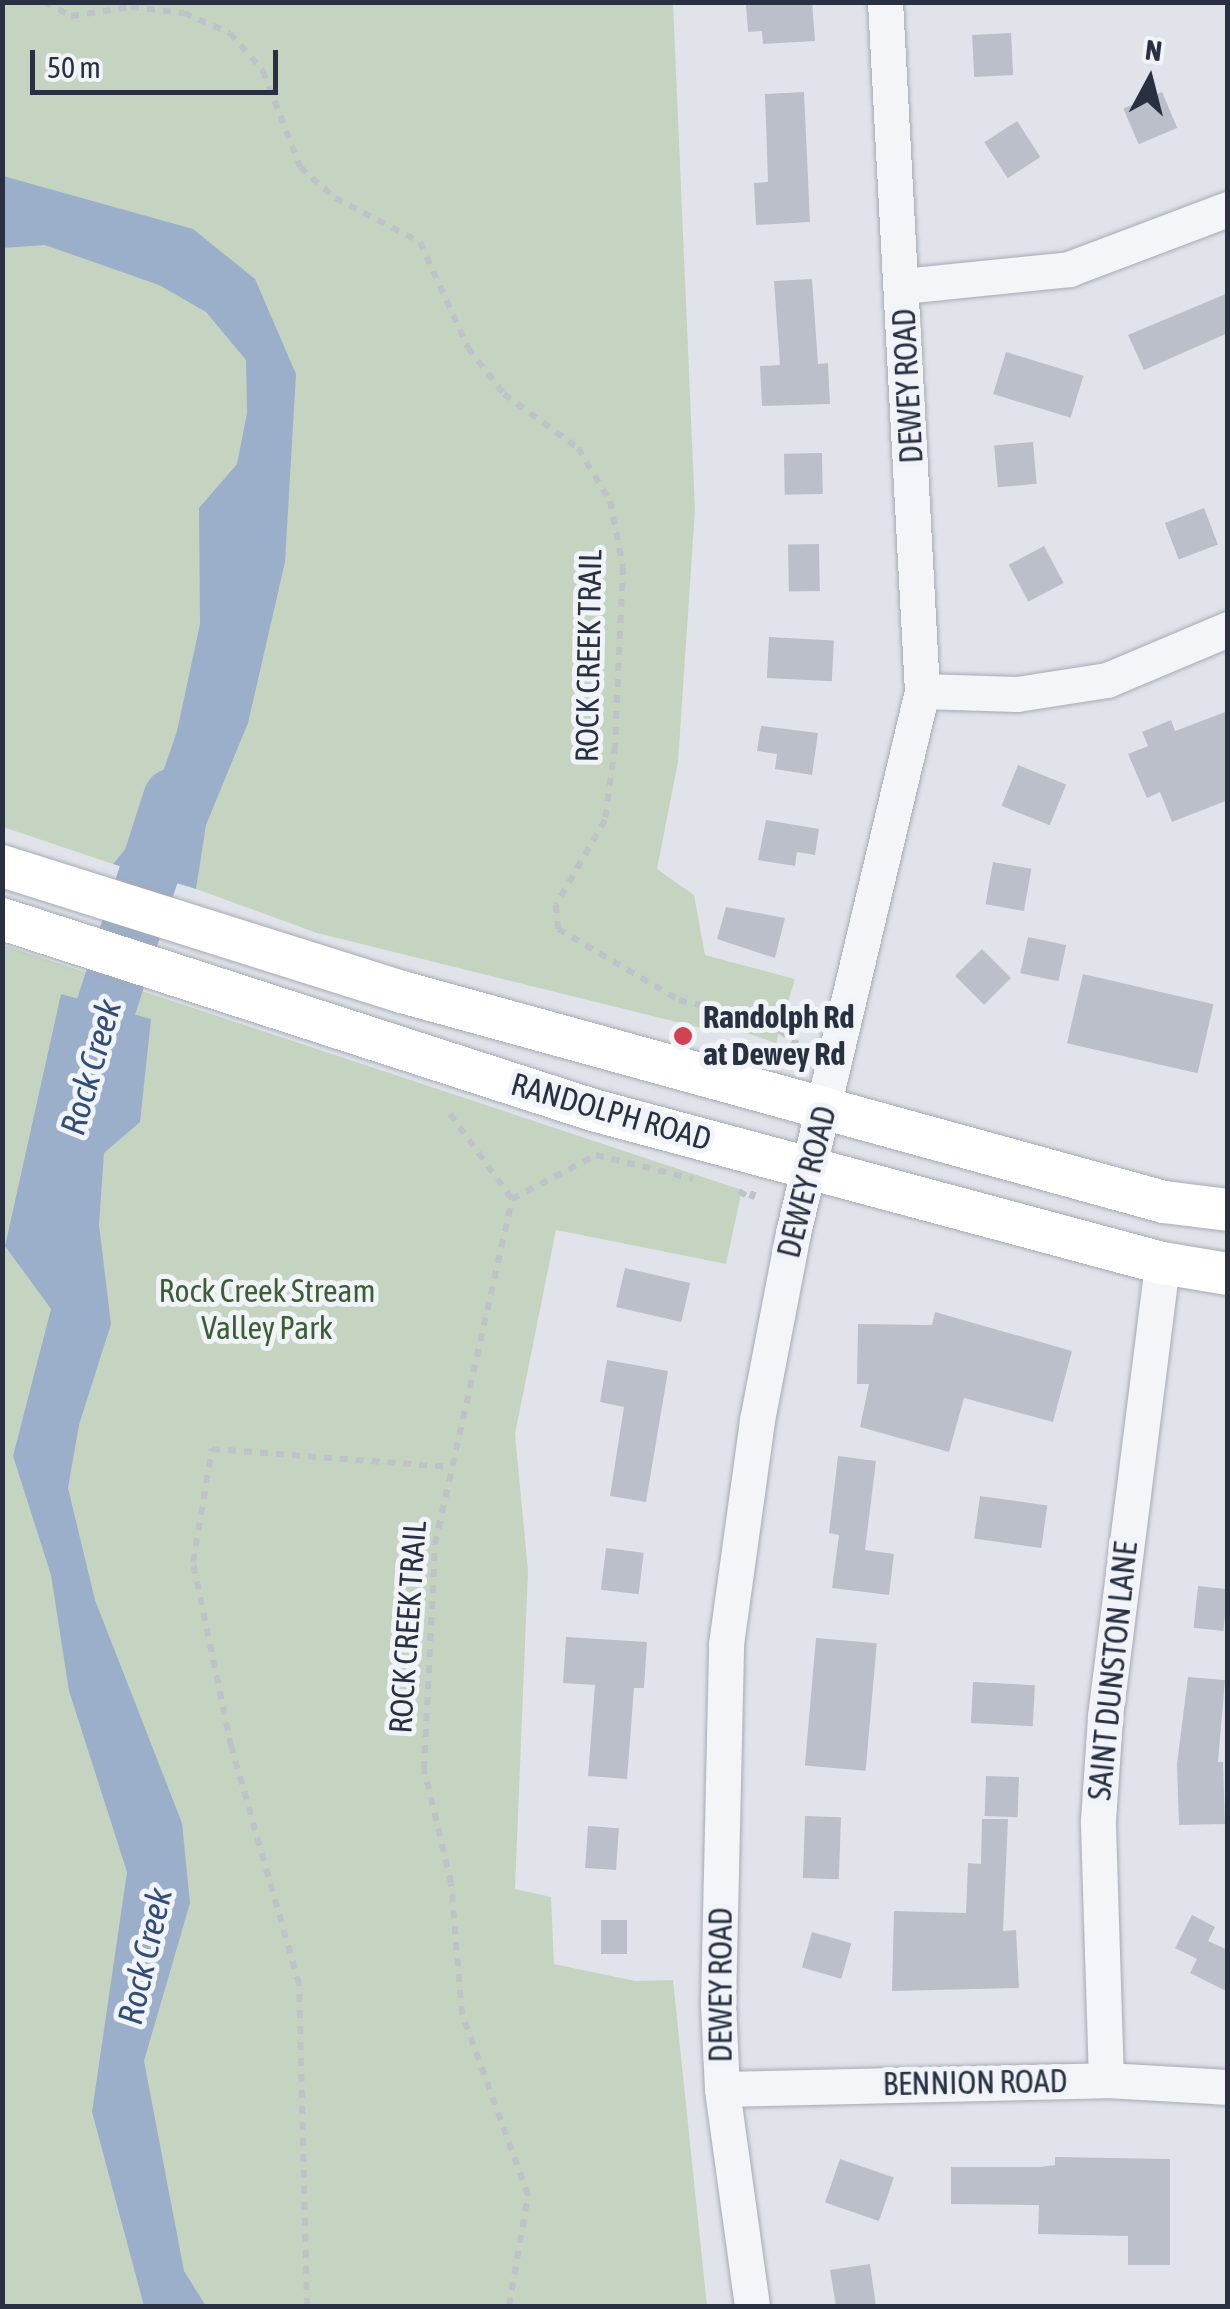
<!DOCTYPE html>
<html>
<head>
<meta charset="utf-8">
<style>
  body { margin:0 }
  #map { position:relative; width:1230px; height:2309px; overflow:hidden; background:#e0e4ea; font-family:"Asap Condensed",sans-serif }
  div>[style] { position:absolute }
  .green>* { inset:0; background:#c5d4c1 }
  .water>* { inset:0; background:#9bafcb }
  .river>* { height:60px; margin:-30px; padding:0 30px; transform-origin:30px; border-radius:30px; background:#9bafcb }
  .building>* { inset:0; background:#bbbfca; transform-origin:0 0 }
  .path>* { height:6px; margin-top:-3px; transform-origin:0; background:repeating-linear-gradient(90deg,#bec2c9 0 8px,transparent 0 16px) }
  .roads { filter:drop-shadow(0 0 2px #a5aab4) drop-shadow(0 0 2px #a5aab4) }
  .minor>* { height:35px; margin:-17.5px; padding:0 17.5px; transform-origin:17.5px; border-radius:17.5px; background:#f3f5f8 }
  .major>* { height:42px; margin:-21px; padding:0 21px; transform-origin:21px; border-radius:21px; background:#fff }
  .dots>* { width:28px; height:28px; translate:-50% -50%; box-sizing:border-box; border:5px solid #f0f3f7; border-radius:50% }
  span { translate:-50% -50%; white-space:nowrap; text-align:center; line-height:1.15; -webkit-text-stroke:10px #f0f3f7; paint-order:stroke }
  .street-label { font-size:32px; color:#283042 }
  .poi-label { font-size:32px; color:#283042; font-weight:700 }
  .left { translate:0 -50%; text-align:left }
  .park-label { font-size:32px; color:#3b5e35 }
  .water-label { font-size:35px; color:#324d77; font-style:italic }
  .frame { position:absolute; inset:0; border:5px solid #283042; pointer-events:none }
  .north { position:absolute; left:1100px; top:30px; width:100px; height:100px; -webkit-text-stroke:8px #f0f3f7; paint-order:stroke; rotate:7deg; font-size:28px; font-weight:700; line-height:40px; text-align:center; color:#283042 }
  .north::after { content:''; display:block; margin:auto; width:35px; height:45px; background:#283042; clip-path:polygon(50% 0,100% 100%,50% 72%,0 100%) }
  .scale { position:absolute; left:30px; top:50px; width:248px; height:45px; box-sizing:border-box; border:5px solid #283042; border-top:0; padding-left:12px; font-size:30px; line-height:35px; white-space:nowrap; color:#283042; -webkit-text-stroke:8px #f0f3f7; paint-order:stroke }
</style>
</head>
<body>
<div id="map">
  <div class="green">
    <div style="clip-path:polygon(3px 3px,673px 3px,695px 510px,678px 762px,657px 869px,694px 895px,705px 955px,795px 979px,776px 1043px,720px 1024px,721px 1033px,317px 933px,196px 889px,201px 852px,140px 832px,113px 864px,3px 827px)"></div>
    <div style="clip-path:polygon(3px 945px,742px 1190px,726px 1264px,556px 1230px,515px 1434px,528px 1571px,515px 1889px,551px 1897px,554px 1964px,635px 1981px,673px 1980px,707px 2306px,3px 2306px)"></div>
  </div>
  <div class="water">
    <div style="clip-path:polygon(3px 176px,193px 229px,255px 279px,296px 374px,285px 562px,248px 723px,206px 825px,196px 889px,113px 864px,145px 825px,177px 731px,200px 624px,199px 508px,237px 464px,247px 413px,246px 360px,206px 312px,159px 285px,45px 245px,3px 248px)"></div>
    <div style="clip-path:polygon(61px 994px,151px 1019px,140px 1122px,104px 1153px,99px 1225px,111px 1324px,79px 1425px,68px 1488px,95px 1600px,182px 1823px,190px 1903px,144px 2061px,184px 2271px,206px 2306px,144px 2306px,92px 2112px,127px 1872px,69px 1691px,51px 1575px,13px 1456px,51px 1309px,5px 1246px)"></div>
  </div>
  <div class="river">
    <div style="left:82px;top:1082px;width:298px;rotate:-72.2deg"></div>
  </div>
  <div class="building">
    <div style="clip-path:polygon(760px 2px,812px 2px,815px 41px,763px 44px,762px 31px,748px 32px,746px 5px)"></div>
    <div style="left:1011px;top:33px;width:42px;height:39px;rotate:87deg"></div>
    <div style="clip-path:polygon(804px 92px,810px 222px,756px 225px,754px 183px,768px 182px,765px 94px)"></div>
    <div style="left:1162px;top:92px;width:39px;height:42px;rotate:67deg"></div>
    <div style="left:1017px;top:121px;width:43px;height:39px;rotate:57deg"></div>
    <div style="clip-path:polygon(812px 279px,818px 364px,828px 363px,830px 404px,762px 406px,760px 366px,780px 365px,774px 281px)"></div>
    <div style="clip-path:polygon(1228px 293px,1228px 333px,1144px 370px,1128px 335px)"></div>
    <div style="left:1006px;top:352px;width:81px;height:44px;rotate:17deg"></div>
    <div style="left:1033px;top:442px;width:42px;height:39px;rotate:85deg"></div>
    <div style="left:822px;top:453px;width:41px;height:38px;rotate:89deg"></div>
    <div style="left:1204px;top:508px;width:39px;height:42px;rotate:69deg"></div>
    <div style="left:819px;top:544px;width:47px;height:31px;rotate:89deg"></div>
    <div style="left:1044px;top:546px;width:42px;height:40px;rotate:62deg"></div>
    <div style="left:769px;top:637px;width:65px;height:41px;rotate:3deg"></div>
    <div style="clip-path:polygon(1228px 711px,1228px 800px,1172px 822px,1160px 792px,1147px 798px,1128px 754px,1148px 746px,1142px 732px,1171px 720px,1175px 731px)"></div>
    <div style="clip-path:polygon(761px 726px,818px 733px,812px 775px,775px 769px,777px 754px,757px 751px)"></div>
    <div style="left:1018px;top:765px;width:52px;height:44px;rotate:22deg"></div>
    <div style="clip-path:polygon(766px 820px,819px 829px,815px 855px,797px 852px,795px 866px,758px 860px)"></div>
    <div style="left:993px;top:862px;width:39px;height:43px;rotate:10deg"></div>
    <div style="clip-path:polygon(726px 907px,785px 918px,775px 958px,717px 939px)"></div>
    <div style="left:1028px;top:937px;width:39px;height:37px;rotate:12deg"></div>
    <div style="left:982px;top:949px;width:41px;height:38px;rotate:45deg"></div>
    <div style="left:1083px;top:974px;width:134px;height:71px;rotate:13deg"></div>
    <div style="left:625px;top:1268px;width:67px;height:40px;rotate:13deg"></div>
    <div style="clip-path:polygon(935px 1312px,1072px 1351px,1053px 1422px,964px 1398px,949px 1452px,860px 1427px,869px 1384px,857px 1384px,858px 1324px,932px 1325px)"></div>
    <div style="clip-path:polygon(607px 1360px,668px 1371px,646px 1502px,610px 1496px,624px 1407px,600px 1402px)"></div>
    <div style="clip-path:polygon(838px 1456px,876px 1461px,865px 1550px,894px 1554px,889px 1595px,832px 1588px,839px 1535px,829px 1533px)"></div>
    <div style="left:980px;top:1496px;width:68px;height:43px;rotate:8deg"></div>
    <div style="left:606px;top:1548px;width:38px;height:42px;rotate:7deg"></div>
    <div style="left:1198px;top:1586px;width:30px;height:42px;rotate:6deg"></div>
    <div style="clip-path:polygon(566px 1637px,647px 1642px,644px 1688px,634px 1688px,627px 1779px,588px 1776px,595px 1685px,563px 1683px)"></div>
    <div style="left:816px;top:1638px;width:61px;height:128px;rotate:5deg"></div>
    <div style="clip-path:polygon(1188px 1677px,1225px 1680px,1218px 1762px,1223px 1762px,1225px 1824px,1179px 1825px,1177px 1764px)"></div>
    <div style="left:973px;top:1682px;width:62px;height:41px;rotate:3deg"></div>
    <div style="left:986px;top:1776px;width:33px;height:40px;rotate:2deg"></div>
    <div style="left:805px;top:1816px;width:36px;height:62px;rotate:2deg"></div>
    <div style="clip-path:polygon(982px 1819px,1008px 1819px,1003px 1931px,1016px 1930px,1019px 1988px,892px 1991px,894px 1911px,966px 1913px,968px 1863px,981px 1864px)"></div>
    <div style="left:588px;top:1826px;width:31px;height:42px;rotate:4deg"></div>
    <div style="clip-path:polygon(1192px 1915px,1215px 1927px,1208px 1941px,1228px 1950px,1228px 1992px,1190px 1973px,1197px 1959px,1175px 1948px)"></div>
    <div style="left:601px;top:1920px;width:26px;height:34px"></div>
    <div style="left:812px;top:1932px;width:41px;height:37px;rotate:16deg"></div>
    <div style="clip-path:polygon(1055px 2157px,1170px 2159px,1170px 2265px,1128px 2265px,1128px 2236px,1038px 2234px,1039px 2205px,951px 2204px,951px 2167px,1040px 2167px,1055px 2165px)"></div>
    <div style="left:840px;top:2159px;width:57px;height:46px;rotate:19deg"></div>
    <div style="clip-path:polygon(870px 2264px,876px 2306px,836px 2306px,830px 2270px)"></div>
  </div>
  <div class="path">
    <div style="left:44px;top:2px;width:30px;rotate:27deg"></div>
    <div style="left:71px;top:16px;width:61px;rotate:-8.5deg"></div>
    <div style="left:131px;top:7px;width:53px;rotate:6.5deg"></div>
    <div style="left:184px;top:13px;width:50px;rotate:23.5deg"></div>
    <div style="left:230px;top:33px;width:50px;rotate:49deg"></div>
    <div style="left:263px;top:71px;width:103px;rotate:68.9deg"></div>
    <div style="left:300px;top:167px;width:47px;rotate:41.5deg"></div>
    <div style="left:335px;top:198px;width:96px;rotate:27.4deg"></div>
    <div style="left:420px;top:242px;width:116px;rotate:65.6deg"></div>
    <div style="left:468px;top:348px;width:58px;rotate:52deg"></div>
    <div style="left:504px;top:394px;width:92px;rotate:36.1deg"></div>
    <div style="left:578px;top:448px;width:62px;rotate:58.9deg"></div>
    <div style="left:610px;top:501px;width:67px;rotate:78.9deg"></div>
    <div style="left:623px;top:567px;width:179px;rotate:92.6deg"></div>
    <div style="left:615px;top:746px;width:75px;rotate:97.7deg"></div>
    <div style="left:605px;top:820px;width:98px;rotate:120deg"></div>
    <div style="left:556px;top:905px;width:24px;rotate:85deg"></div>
    <div style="left:558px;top:929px;width:140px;rotate:30.4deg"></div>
    <div style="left:679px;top:1000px;width:90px;rotate:13.4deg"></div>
    <div style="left:767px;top:1021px;width:38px;rotate:37deg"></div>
    <div style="left:797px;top:1044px;width:22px;rotate:111deg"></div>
    <div style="left:450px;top:1114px;width:105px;rotate:53.9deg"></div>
    <div style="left:739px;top:1191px;width:14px;rotate:34deg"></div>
    <div style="left:751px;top:1199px;width:12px;rotate:-70deg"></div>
    <div style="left:307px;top:2306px;width:322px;rotate:-91.4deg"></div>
    <div style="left:299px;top:1984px;width:248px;rotate:-105.9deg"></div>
    <div style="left:231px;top:1746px;width:188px;rotate:-101.7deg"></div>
    <div style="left:193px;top:1562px;width:115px;rotate:-80.5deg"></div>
    <div style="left:212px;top:1449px;width:239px;rotate:4.3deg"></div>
    <div style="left:509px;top:2306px;width:113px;rotate:-80.3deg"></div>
    <div style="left:528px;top:2195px;width:193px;rotate:-110deg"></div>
    <div style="left:462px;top:2014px;width:131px;rotate:-94.8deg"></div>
    <div style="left:451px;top:1883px;width:117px;rotate:-103.3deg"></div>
    <div style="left:424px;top:1769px;width:225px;rotate:-87.2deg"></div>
    <div style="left:435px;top:1544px;width:353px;rotate:-77.4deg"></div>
    <div style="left:512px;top:1199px;width:95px;rotate:-27.6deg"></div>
    <div style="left:596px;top:1155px;width:100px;rotate:13.9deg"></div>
  </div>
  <div class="roads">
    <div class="minor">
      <div style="left:903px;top:286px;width:167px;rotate:-5.8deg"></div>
      <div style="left:1069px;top:269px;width:170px;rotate:-20.7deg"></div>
      <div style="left:922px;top:691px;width:95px;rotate:1.8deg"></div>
      <div style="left:1017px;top:694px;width:91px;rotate:-8.8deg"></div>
      <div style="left:1107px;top:680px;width:131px;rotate:-22.9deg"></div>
      <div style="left:1106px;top:2080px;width:260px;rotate:-91.8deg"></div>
      <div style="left:1098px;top:1820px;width:104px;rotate:-86.1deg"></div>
      <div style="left:1105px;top:1716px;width:457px;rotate:-82.8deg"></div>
      <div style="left:722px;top:2089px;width:384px;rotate:-1.3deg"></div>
      <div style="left:1106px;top:2080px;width:122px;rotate:3.3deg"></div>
      <div style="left:752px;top:2306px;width:219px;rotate:-97.9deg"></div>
      <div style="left:722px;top:2089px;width:86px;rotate:-92.7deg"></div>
      <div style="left:718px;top:2003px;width:359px;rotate:-88.7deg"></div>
      <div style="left:726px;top:1644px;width:226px;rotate:-82.1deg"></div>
      <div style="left:757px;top:1420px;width:190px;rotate:-79.1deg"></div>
      <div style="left:793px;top:1233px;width:557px;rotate:-76.61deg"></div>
      <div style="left:922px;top:691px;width:690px;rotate:-93.07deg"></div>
    </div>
    <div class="major">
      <div style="left:2px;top:866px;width:419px;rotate:17.5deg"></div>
      <div style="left:402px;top:992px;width:790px;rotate:15.41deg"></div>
      <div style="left:1164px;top:1202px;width:64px;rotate:7.1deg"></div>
      <div style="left:2px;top:919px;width:621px;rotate:17.91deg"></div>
      <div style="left:593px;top:1110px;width:589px;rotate:15.05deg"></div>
      <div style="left:1162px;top:1263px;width:67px;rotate:9.5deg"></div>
    </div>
  </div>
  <div class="dots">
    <div style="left:683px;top:1036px;background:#d14351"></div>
  </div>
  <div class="street-label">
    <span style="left:908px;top:386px;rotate:-93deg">DEWEY ROAD</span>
    <span style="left:589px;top:656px;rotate:-89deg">ROCK CREEK TRAIL</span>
    <span style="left:611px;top:1112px;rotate:16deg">RANDOLPH ROAD</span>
    <span style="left:807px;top:1182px;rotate:-76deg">DEWEY ROAD</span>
    <span style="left:408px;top:1627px;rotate:-86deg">ROCK CREEK TRAIL</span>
    <span style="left:1113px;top:1671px;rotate:-84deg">SAINT DUNSTON LANE</span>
    <span style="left:721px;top:1985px;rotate:-90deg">DEWEY ROAD</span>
    <span style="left:975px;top:2083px;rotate:-1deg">BENNION ROAD</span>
  </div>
  <div class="poi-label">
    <span class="left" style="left:703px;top:1036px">Randolph Rd<br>at Dewey Rd</span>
  </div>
  <div class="park-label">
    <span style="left:267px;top:1310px">Rock Creek Stream<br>Valley Park</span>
  </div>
  <div class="water-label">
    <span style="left:90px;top:1067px;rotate:-74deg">Rock Creek</span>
    <span style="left:144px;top:1956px;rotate:-77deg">Rock Creek</span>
  </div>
  <div class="frame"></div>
  <div class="north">N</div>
  <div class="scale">50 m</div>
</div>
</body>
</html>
